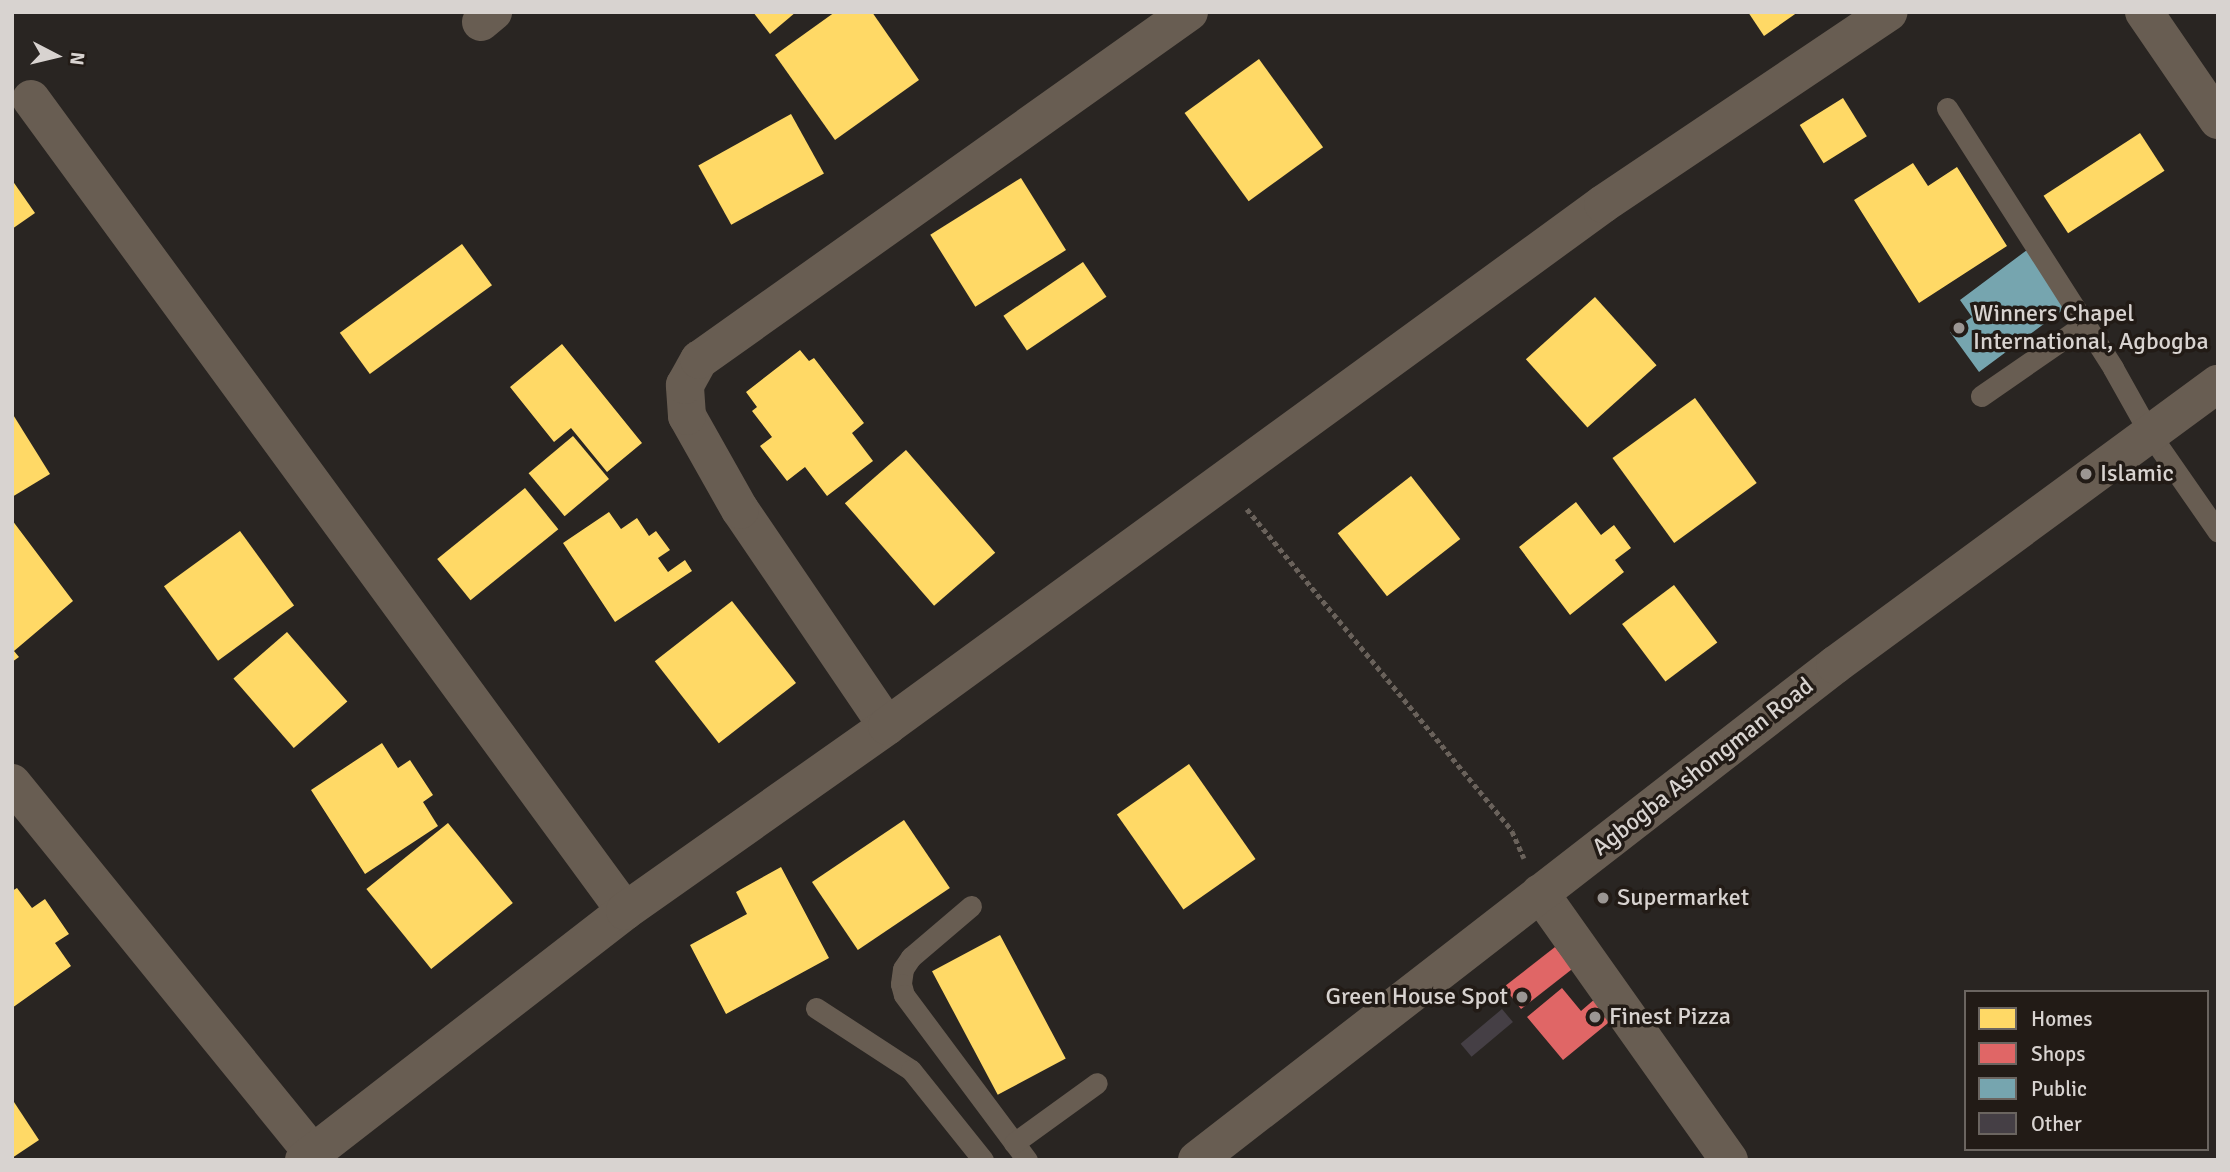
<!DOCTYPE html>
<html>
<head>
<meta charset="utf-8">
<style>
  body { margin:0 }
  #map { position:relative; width:2230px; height:1172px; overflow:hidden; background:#292522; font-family:Signika,sans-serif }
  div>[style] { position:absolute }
  .homes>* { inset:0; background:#ffd966; transform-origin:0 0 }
  .shops>* { inset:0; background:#e06666; transform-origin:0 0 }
  .public>* { inset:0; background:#76a5af }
  .building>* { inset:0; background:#453f45; transform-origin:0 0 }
  .path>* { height:4.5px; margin-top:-2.25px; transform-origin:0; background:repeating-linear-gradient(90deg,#6a625b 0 5px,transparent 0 8.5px) }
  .service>* { height:21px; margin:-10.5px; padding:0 10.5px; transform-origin:10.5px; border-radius:10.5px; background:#685d52 }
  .minor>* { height:38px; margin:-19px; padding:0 19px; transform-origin:19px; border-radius:19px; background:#685d52 }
  .tertiary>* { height:38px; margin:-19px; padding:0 19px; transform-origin:19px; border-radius:19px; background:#685d52 }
  .dots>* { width:19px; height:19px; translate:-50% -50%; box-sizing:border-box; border:4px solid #221b16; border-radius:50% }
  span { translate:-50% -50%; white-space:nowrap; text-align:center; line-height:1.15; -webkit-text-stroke:7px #221b16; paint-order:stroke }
  .poi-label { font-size:24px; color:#d8d3d0 }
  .left { translate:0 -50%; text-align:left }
  .right { translate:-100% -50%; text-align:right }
  .street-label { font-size:24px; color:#d8d3d0 }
  .frame { position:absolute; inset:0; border:14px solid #d8d3d0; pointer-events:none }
  .legend { position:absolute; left:1964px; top:990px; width:245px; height:161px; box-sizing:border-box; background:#221b16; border:2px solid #6b6560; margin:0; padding:9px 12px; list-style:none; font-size:21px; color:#d8d3d0 }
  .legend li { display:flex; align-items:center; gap:14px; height:35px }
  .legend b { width:35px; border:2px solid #6b6560 }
  .north { position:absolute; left:21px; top:21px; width:70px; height:70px; -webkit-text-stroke:5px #221b16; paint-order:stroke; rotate:97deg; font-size:19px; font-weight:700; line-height:28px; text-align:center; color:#d8d3d0 }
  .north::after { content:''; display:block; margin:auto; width:24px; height:32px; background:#d8d3d0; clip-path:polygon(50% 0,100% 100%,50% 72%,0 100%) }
</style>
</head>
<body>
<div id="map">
  <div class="homes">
    <div style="clip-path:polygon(753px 12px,796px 12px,770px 34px)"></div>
    <div style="clip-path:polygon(835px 12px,872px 12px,919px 80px,835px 140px,775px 55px)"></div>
    <div style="clip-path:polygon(1748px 12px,1798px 12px,1764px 36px)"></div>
    <div style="left:1259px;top:59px;width:109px;height:92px;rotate:54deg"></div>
    <div style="left:1843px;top:98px;width:45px;height:51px;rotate:58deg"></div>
    <div style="left:791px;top:114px;width:68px;height:106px;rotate:61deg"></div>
    <div style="left:2140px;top:133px;width:45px;height:115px;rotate:57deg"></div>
    <div style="clip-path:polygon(1913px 163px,1928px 186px,1957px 167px,2007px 246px,1919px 303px,1854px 200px)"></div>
    <div style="left:1021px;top:178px;width:85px;height:107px;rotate:58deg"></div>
    <div style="clip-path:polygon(12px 180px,35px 213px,12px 229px)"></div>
    <div style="left:462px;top:244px;width:51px;height:151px;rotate:54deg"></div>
    <div style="left:1083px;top:262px;width:42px;height:96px;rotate:56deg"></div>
    <div style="left:1595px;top:297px;width:92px;height:93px;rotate:48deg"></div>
    <div style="clip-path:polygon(562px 344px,642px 443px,607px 472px,571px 428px,554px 442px,510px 387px)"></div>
    <div style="clip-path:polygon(800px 350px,809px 361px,814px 358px,864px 423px,852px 433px,873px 461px,827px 496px,805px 467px,787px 481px,760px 446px,772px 437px,752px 411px,757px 407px,746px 392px)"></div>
    <div style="left:1695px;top:398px;width:105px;height:102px;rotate:54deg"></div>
    <div style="clip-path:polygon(12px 413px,50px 474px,12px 497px)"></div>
    <div style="left:573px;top:436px;width:56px;height:58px;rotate:50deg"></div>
    <div style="left:906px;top:450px;width:136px;height:81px;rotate:49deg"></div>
    <div style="left:1411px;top:476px;width:80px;height:93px;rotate:52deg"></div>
    <div style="left:525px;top:488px;width:53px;height:113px;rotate:51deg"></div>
    <div style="clip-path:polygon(1576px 502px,1601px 535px,1614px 525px,1631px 548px,1615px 560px,1624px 572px,1570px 615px,1519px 547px)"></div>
    <div style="clip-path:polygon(609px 512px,621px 529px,637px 518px,649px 536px,656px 531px,670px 550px,658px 558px,668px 572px,685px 560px,692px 571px,615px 622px,563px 543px)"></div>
    <div style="clip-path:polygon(12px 520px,73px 601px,14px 651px,19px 657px,12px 662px)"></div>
    <div style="left:240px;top:531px;width:92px;height:94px;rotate:54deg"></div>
    <div style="left:1674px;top:585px;width:72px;height:65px;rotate:53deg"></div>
    <div style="left:732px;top:601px;width:104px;height:98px;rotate:52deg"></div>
    <div style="left:287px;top:632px;width:92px;height:71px;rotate:49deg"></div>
    <div style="clip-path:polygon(382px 743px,398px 768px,410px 760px,433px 795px,423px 802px,438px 826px,365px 874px,311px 790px)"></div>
    <div style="left:1189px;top:764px;width:116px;height:88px;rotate:55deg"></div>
    <div style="left:904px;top:820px;width:82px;height:111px;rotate:56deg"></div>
    <div style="left:448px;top:823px;width:103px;height:105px;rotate:51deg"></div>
    <div style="clip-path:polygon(781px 867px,829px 958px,726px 1014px,690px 945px,747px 914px,736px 892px)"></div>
    <div style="clip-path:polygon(17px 888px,32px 908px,45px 899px,69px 934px,55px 943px,71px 966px,12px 1008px,12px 891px)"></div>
    <div style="left:1000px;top:935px;width:140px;height:77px;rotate:62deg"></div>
    <div style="clip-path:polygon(12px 1099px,39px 1140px,12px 1158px)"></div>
  </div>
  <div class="shops">
    <div style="left:1555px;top:947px;width:28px;height:65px;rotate:52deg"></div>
    <div style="clip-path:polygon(1562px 988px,1581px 1011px,1596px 998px,1613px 1019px,1563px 1060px,1527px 1017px)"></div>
  </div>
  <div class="public">
    <div style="clip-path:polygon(2027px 250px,2068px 306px,1979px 372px,1950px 332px,1972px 317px,1960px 300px)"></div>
  </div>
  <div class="building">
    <div style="left:1502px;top:1009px;width:17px;height:54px;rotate:50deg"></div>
  </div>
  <div class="path">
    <div style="left:1247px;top:509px;width:417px;rotate:50.5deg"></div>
    <div style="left:1512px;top:831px;width:30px;rotate:66deg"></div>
  </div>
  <div class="service">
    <div style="left:1947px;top:108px;width:308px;rotate:57.4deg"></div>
    <div style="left:2113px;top:368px;width:76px;rotate:60.7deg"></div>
    <div style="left:2150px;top:434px;width:119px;rotate:55.2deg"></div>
    <div style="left:1981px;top:396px;width:126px;rotate:-34.7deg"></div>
    <div style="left:971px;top:906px;width:79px;rotate:139.6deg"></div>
    <div style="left:911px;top:957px;width:14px;rotate:124deg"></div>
    <div style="left:903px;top:969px;width:15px;rotate:98deg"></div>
    <div style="left:901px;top:984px;width:11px;rotate:75deg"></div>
    <div style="left:904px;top:995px;width:206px;rotate:53.3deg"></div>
    <div style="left:816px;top:1008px;width:113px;rotate:33.1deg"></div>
    <div style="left:911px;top:1070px;width:115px;rotate:51.3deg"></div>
    <div style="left:1014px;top:1143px;width:102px;rotate:-35.9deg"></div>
  </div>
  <div class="minor">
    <div style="left:481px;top:22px;width:16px;rotate:-40deg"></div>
    <div style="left:31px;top:99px;width:1006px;rotate:53.81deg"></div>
    <div style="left:887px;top:726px;width:261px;rotate:-124.2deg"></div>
    <div style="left:740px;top:510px;width:108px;rotate:-119.4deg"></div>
    <div style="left:687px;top:416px;width:31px;rotate:-94deg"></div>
    <div style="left:685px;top:385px;width:29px;rotate:-61deg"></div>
    <div style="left:699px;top:360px;width:601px;rotate:-35.38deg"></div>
    <div style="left:12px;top:783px;width:477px;rotate:50.9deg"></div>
    <div style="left:1540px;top:893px;width:327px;rotate:54.7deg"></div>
    <div style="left:304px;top:1160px;width:406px;rotate:-37.8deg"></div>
    <div style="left:625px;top:911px;width:321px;rotate:-35.2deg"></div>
    <div style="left:887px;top:726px;width:886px;rotate:-36.09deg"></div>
    <div style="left:1603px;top:204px;width:344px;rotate:-33.9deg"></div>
  </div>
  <div class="tertiary">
    <div style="left:2144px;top:12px;width:131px;rotate:55.6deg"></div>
    <div style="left:1197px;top:1160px;width:808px;rotate:-37.81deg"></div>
    <div style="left:1835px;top:665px;width:475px;rotate:-36.3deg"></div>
  </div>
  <div class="dots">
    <div style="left:1959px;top:328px;background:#9b9693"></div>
    <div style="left:2086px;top:474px;background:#9b9693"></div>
    <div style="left:1603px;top:898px;background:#9b9693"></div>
    <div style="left:1522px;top:997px;background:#9b9693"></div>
    <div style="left:1595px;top:1017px;background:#9b9693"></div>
  </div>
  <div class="poi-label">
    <span class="left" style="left:1973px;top:328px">Winners Chapel<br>International, Agbogba</span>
    <span class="left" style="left:2100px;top:474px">Islamic</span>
    <span class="left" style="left:1617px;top:898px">Supermarket</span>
    <span class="right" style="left:1508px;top:997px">Green House Spot</span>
    <span class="left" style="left:1609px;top:1017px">Finest Pizza</span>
  </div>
  <div class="street-label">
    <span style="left:1703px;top:767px;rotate:-38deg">Agbogba Ashongman Road</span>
  </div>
  <div class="frame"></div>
  <ul class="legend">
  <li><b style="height:19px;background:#ffd966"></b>Homes</li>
  <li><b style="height:19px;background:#e06666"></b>Shops</li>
  <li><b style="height:19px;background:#76a5af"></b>Public</li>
  <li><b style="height:19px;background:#453f45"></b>Other</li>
  </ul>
  <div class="north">N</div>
</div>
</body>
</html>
